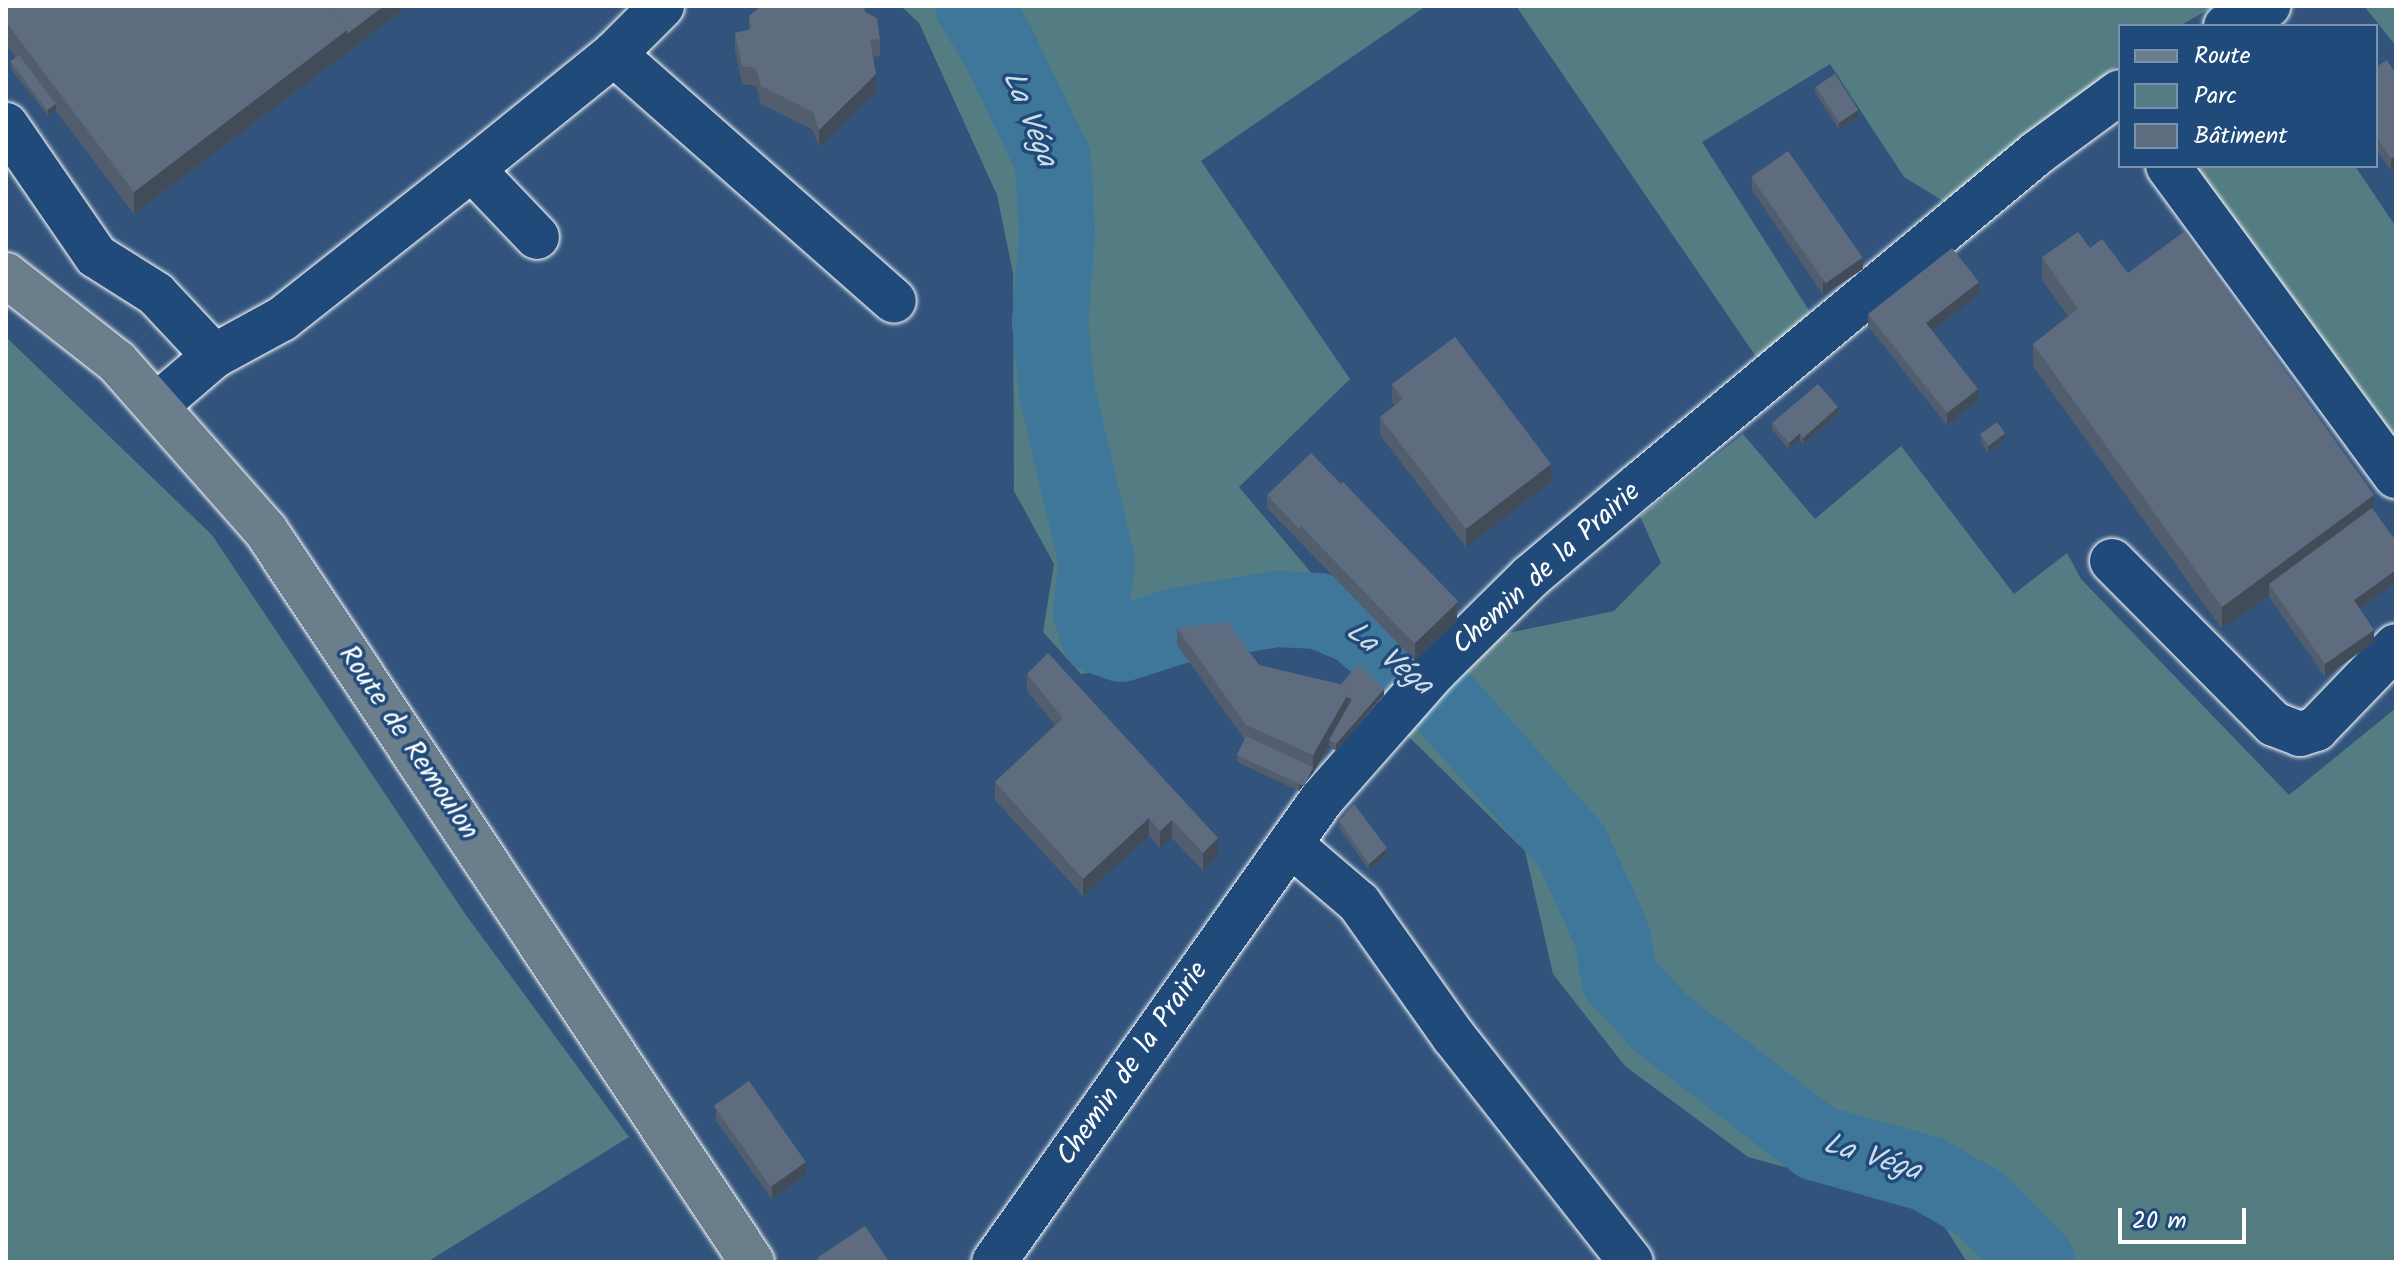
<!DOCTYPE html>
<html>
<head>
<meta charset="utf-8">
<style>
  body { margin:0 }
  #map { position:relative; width:2402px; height:1268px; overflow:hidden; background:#32547c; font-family:Kalam,sans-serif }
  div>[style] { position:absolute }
  .green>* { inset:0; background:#537c83 }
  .river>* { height:76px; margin:-38px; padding:0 38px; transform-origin:38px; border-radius:38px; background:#3e7799 }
  .roads { filter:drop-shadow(0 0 2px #fff) drop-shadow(0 0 2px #fff) }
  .minor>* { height:44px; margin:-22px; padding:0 22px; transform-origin:22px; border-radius:22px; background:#1f4a7a }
  .major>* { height:44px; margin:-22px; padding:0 22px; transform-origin:22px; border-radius:22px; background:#6b7e8b }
  .wall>* { inset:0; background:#525d6d }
  .shaded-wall>* { inset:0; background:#424c59 }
  .building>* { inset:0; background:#5f6c7f; transform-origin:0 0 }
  span { translate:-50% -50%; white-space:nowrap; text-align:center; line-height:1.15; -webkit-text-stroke:7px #1f4a7a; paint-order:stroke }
  .street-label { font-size:28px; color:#fff }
  .water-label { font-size:30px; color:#cfdde6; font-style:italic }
  .frame { position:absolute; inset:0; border:8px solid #fff; pointer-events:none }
  .legend { position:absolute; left:2118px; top:24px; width:260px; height:144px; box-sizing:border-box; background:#1f4a7a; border:2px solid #7992af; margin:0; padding:10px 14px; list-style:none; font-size:24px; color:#fff }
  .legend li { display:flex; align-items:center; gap:16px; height:40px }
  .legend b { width:40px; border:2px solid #7992af }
  .scale { position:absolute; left:2118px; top:1208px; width:128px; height:36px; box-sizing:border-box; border:4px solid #fff; border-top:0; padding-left:10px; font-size:24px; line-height:28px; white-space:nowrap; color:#fff; -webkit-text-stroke:6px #1f4a7a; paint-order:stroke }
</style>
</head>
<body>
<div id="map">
  <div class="green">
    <div style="clip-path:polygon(901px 6px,1426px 6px,1201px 161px,1350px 379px,1239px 487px,1334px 600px,1280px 588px,1161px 606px,1158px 664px,1081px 674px,1043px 632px,1054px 564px,1014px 491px,1013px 273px,997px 195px,919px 23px)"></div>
    <div style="clip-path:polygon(1516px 6px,2215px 6px,2179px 26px,2120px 26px,2120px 63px,1948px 204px,1904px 177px,1830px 64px,1702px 142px,1810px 312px,1759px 361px)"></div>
    <div style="clip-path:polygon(2364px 6px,2396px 6px,2396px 46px)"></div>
    <div style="clip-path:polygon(2194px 166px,2355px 166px,2396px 227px,2396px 454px)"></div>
    <div style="clip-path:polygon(6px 337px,212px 535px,466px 915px,629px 1137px,427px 1262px,6px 1262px)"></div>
    <div style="clip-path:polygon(1743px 434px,1815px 519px,1901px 446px,2014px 594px,2067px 553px,2081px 579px,2289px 795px,2396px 708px,2396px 1262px,1967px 1262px,1932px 1207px,1748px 1157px,1625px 1066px,1553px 974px,1525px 851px,1405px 733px,1503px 634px,1614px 611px,1661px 563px,1640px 516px)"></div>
  </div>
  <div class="river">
    <div style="left:973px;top:6px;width:45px;rotate:57.7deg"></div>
    <div style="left:997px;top:44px;width:129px;rotate:64.2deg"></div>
    <div style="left:1053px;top:160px;width:75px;rotate:86.9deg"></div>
    <div style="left:1057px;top:235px;width:87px;rotate:94.6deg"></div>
    <div style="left:1050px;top:322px;width:70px;rotate:84.3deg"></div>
    <div style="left:1057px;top:392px;width:175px;rotate:76.8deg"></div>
    <div style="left:1097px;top:562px;width:50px;rotate:96.8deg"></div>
    <div style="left:1091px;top:612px;width:25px;rotate:72deg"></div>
    <div style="left:1099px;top:636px;width:23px;rotate:20deg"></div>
    <div style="left:1121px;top:644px;width:59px;rotate:-17.8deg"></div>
    <div style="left:1177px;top:626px;width:100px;rotate:-9.7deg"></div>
    <div style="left:1276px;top:609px;width:43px;rotate:2.7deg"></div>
    <div style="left:1319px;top:611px;width:41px;rotate:22.8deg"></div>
    <div style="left:1357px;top:627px;width:118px;rotate:40.9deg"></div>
    <div style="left:1446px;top:704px;width:191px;rotate:48.6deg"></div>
    <div style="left:1572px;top:847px;width:97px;rotate:65.6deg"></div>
    <div style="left:1612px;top:935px;width:44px;rotate:80.8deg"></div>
    <div style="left:1619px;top:978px;width:62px;rotate:47deg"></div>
    <div style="left:1661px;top:1023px;width:197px;rotate:37.6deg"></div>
    <div style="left:1817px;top:1143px;width:115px;rotate:15.6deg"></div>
    <div style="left:1928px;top:1174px;width:64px;rotate:30.2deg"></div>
    <div style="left:1983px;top:1206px;width:78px;rotate:46deg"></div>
  </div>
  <div class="roads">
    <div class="minor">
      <div style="left:2226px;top:26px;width:47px;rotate:-25.5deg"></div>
      <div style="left:614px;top:54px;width:373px;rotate:41.4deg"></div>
      <div style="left:6px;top:125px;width:159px;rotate:55.5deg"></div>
      <div style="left:96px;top:256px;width:71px;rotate:32.3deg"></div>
      <div style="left:156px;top:294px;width:85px;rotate:46.9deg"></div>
      <div style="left:2168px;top:166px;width:385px;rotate:53.7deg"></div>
      <div style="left:472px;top:169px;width:94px;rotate:46.3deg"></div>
      <div style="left:158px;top:404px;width:74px;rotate:-40.6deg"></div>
      <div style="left:214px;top:356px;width:77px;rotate:-28.6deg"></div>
      <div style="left:282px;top:319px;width:242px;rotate:-38.3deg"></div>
      <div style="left:472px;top:169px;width:183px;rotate:-39deg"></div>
      <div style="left:614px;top:54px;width:68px;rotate:-45deg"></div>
      <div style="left:2112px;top:561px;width:230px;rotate:45.2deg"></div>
      <div style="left:2274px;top:724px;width:28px;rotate:21deg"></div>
      <div style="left:2300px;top:734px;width:17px;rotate:-17deg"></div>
      <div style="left:2316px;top:729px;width:115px;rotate:-46.1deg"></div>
      <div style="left:1290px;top:844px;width:91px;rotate:40.5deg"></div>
      <div style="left:1359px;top:903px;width:164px;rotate:54.7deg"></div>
      <div style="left:1454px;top:1037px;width:286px;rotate:51.8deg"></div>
      <div style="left:994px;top:1262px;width:567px;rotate:-54.69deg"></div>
      <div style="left:1322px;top:799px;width:171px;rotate:-48.6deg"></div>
      <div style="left:1435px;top:671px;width:134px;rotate:-44.7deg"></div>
      <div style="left:1530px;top:577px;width:143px;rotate:-40.2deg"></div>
      <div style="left:1639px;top:485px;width:518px;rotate:-39.83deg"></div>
      <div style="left:2037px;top:153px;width:103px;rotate:-36.3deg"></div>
    </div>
    <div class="major">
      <div style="left:6px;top:275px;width:141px;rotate:38.1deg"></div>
      <div style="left:117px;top:362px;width:225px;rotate:48.6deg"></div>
      <div style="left:266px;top:531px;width:878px;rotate:56.38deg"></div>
    </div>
  </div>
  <div class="wall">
    <div style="clip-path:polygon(6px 6px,408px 6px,134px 214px,56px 111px,48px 116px,11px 69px,11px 62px,16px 58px,6px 45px)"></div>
    <div style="clip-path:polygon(865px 12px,880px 39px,880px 56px,873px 57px,876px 92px,819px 148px,813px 130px,761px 104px,756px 86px,742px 84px,735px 50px,735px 33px,749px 30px,749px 16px)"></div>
    <div style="clip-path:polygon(2376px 67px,2396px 74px,2396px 168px,2391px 171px,2376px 149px)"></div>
    <div style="clip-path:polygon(1815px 86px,1858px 117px,1839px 129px,1815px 93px)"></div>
    <div style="clip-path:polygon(1752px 178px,1863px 269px,1823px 295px,1752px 190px)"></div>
    <div style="clip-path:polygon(2090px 248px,2128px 273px,2374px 512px,2396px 582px,2360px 609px,2374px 642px,2325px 677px,2269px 597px,2269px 595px,2222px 629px,2033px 366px,2033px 344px,2068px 316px,2042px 280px,2042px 257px)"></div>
    <div style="clip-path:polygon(1979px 294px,1932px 331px,1978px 401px,1947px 425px,1868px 326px,1868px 314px)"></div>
    <div style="clip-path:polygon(1392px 384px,1551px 482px,1466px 547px,1380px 435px,1380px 417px,1395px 405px,1392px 402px)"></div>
    <div style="clip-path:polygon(1838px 414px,1803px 444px,1800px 440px,1789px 449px,1772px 430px,1772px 423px)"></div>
    <div style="clip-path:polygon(1981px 435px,2005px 439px,1988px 453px,1981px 442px)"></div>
    <div style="clip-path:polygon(1341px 484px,1457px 620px,1415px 661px,1267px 508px,1267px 495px)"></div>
    <div style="clip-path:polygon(1177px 628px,1259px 665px,1384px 695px,1336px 751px,1329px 745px,1313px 773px,1299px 791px,1237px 762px,1237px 755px,1245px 740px,1177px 645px)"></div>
    <div style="clip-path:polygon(1027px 674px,1218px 855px,1203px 871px,1172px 838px,1160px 848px,1149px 836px,1083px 896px,995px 800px,995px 782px,1055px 725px,1027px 691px)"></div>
    <div style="clip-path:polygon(1339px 821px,1387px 854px,1369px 870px,1339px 828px)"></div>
    <div style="clip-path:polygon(716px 1109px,806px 1174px,772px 1199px,716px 1121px)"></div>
  </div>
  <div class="shaded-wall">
    <div style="clip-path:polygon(384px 6px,408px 6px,134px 214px,134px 192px,347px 30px)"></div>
    <div style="clip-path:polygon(876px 74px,876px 92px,819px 148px,819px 130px)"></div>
    <div style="clip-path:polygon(56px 104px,56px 110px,48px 116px,48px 110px)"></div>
    <div style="clip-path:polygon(1858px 110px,1858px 117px,1839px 129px,1839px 123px)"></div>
    <div style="clip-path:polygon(2396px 155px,2396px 168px,2391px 171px,2391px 159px)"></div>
    <div style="clip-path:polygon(1863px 257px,1863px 269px,1823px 295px,1823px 283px)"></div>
    <div style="clip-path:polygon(1979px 282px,1979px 294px,1926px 336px,1926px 323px)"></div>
    <div style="clip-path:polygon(1978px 389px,1978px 401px,1947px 425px,1947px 413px)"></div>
    <div style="clip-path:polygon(1838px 407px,1838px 414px,1803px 444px,1803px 438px)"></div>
    <div style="clip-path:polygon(1800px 433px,1800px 440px,1789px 449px,1789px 443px)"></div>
    <div style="clip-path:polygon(2005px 433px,2005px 439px,1988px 453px,1988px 447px)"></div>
    <div style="clip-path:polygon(1551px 464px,1551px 482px,1466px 547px,1466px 529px)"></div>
    <div style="clip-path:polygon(2374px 495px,2374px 518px,2269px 584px,2269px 595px,2222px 629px,2222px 607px)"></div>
    <div style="clip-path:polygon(2396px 570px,2396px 582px,2354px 613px,2354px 600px)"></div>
    <div style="clip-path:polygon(1457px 602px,1457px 620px,1415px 661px,1415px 643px)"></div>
    <div style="clip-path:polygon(2374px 630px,2374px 642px,2325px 677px,2325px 664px)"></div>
    <div style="clip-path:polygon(1352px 687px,1352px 705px,1329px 740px,1329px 745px,1313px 773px,1299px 791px,1299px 785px,1313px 767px,1313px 755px)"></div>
    <div style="clip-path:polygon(1384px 689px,1384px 695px,1336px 751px,1336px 744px)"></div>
    <div style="clip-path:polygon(1149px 818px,1149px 836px,1083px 896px,1083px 879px)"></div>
    <div style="clip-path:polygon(1172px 820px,1172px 838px,1160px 848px,1160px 831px)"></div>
    <div style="clip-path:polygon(1218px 838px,1218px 855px,1203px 871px,1203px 853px)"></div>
    <div style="clip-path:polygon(1387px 848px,1387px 854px,1369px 870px,1369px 864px)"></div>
    <div style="clip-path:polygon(806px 1162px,806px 1174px,772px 1199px,772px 1186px)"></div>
  </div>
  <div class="building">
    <div style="clip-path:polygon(6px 6px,328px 6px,347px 30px,134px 192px,6px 22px)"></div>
    <div style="clip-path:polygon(328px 6px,384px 6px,347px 34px,347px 30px)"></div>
    <div style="clip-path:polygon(761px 6px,864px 6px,865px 12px,877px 18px,880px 39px,870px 40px,876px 74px,819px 130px,813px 112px,761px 86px,756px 68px,742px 66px,735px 33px,751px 29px,749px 16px)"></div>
    <div style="left:19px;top:55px;width:61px;height:11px;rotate:53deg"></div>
    <div style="clip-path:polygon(2387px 60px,2396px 74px,2396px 155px,2391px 159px,2376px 136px,2376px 67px)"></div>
    <div style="left:1835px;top:74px;width:43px;height:23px;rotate:57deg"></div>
    <div style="left:1788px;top:151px;width:130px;height:45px;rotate:55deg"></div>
    <div style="clip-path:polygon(2185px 231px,2374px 495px,2222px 607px,2033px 344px,2078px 309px,2042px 257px,2078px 232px,2090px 248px,2102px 239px,2128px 273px)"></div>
    <div style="clip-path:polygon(1952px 248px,1979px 282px,1926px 323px,1978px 389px,1947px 413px,1868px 314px)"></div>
    <div style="clip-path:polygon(1455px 337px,1551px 464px,1466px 529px,1380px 417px,1403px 399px,1392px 384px)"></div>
    <div style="clip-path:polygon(1818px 384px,1838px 407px,1803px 438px,1800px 433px,1789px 443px,1772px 423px)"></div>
    <div style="left:1997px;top:422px;width:14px;height:21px;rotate:54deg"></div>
    <div style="clip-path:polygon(1311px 453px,1341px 484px,1300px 525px,1300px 530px,1267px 495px)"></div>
    <div style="left:1343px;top:482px;width:166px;height:61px;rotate:46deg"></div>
    <div style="clip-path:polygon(2372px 508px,2396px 541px,2396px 570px,2354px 600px,2374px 630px,2325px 664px,2269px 584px)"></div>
    <div style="clip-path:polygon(1227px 622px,1259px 665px,1352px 687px,1313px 755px,1246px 725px,1177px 628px)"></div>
    <div style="clip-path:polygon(1048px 653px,1218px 838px,1203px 853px,1172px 820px,1160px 831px,1149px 818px,1083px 879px,995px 782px,1063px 718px,1027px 674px)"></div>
    <div style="clip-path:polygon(1358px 663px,1384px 689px,1336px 744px,1329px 740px,1352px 699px,1346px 697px,1352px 687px,1341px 685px)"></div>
    <div style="left:1246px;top:736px;width:74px;height:21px;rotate:25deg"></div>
    <div style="clip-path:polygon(1354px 804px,1387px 848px,1369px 864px,1339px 821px)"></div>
    <div style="left:749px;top:1081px;width:99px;height:43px;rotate:55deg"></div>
    <div style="clip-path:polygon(865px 1226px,889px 1262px,819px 1262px,817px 1258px)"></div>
  </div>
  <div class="street-label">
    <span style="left:1547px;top:569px;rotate:-42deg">Chemin de la Prairie</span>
    <span style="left:408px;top:743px;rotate:56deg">Route de Remoulon</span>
    <span style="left:1133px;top:1064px;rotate:-55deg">Chemin de la Prairie</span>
  </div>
  <div class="water-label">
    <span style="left:1029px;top:119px;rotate:68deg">La Véga</span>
    <span style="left:1389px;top:659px;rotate:38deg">La Véga</span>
    <span style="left:1872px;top:1158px;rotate:17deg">La Véga</span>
  </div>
  <div class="frame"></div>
  <ul class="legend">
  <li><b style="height:10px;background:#6b7e8b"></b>Route</li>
  <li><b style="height:22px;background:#537c83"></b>Parc</li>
  <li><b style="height:22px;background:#5f6c7f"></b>Bâtiment</li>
  </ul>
  <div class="scale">20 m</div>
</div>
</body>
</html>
